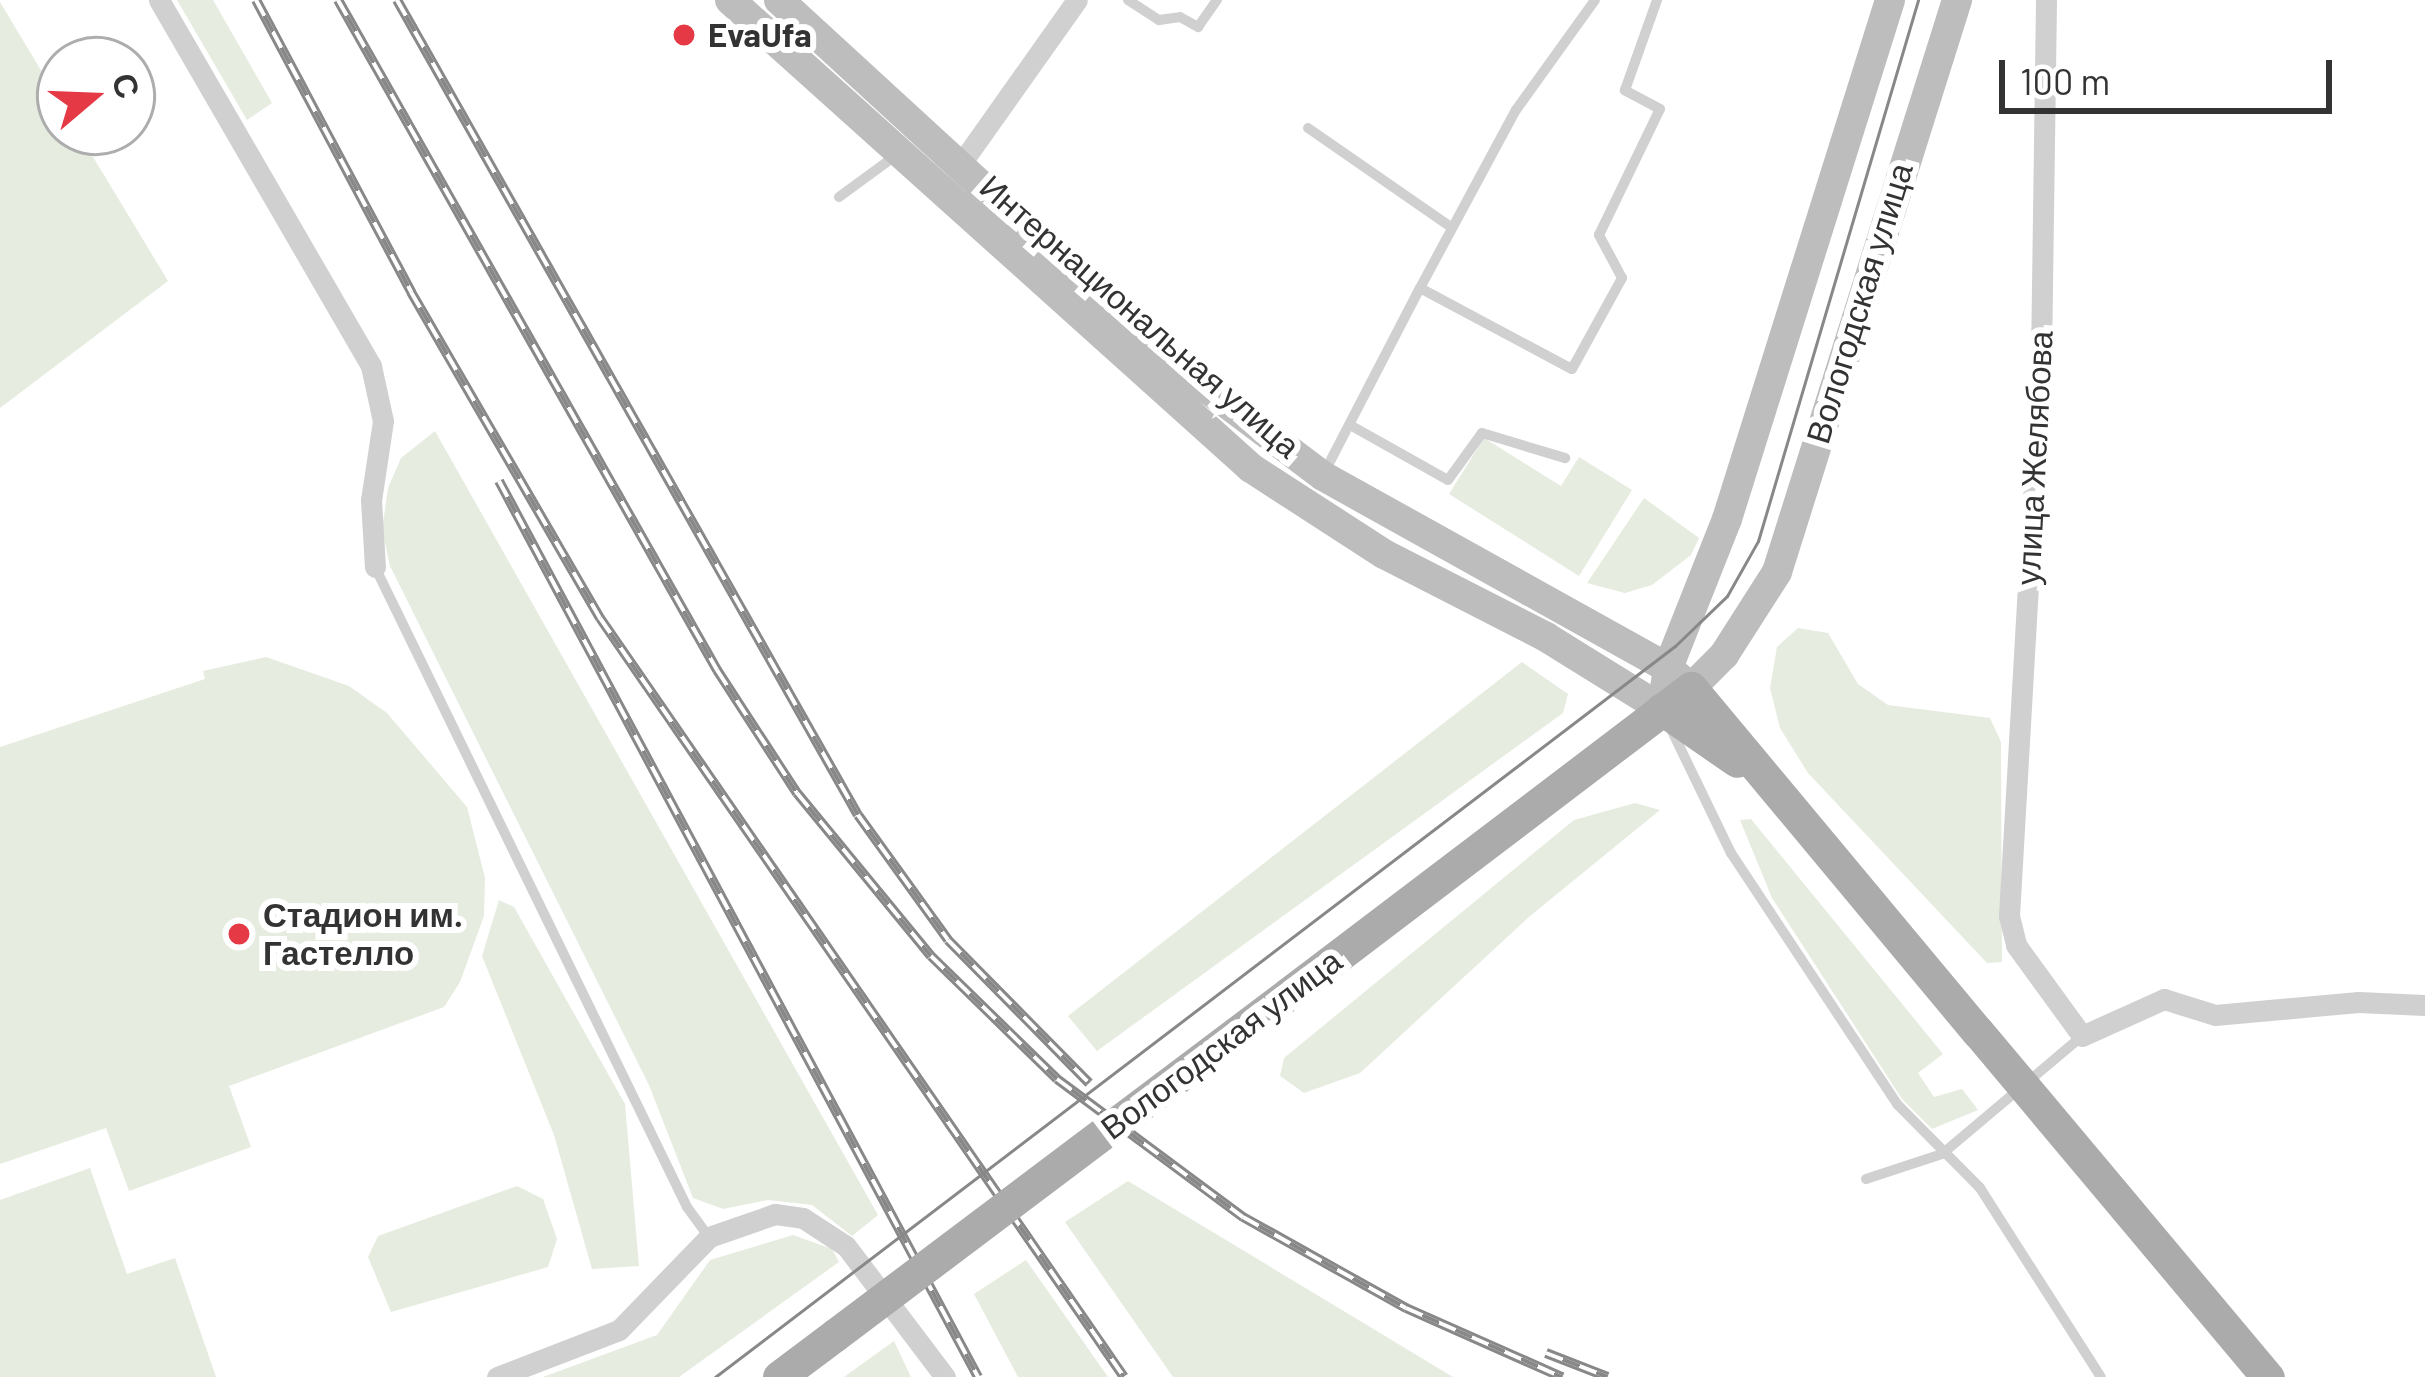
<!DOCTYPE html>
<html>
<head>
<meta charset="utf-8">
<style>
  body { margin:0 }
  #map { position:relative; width:2425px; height:1377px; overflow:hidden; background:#fff; font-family:Barlow,sans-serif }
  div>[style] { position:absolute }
  .green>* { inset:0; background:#e6ecdf }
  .lane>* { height:10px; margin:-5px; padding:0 5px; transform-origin:5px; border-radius:5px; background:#d0d0d0 }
  .street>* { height:21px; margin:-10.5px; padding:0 10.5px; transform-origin:10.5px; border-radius:10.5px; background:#d0d0d0 }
  .secondary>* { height:30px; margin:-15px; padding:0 15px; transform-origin:15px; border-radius:15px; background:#bdbdbd }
  .primary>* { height:33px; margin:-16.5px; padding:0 16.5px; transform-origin:16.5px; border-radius:16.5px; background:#ababab }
  .tram>* { height:3px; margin:-1.5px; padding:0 1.5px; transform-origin:1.5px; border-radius:1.5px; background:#888 }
  .rail>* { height:10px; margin-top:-5px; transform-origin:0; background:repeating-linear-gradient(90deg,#fff 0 18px,#888 0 36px); box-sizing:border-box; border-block:3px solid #888 }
  .primary-bridge>* { height:33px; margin:-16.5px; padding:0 16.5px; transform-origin:16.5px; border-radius:16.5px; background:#ababab }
  .dots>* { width:33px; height:33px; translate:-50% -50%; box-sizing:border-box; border:6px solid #fff; border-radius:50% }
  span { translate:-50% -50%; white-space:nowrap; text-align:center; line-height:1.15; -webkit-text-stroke:12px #fff; paint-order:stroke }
  .poi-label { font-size:33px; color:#333; font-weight:700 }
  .left { translate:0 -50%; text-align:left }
  .street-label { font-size:33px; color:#333 }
  .north { position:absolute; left:36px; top:36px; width:120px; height:120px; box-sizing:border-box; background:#fff; border:3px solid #adadad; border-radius:50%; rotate:71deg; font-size:33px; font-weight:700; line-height:48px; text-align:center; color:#333 }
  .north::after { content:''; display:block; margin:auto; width:42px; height:54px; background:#e63946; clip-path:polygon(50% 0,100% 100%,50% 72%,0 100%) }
  .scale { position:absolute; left:1999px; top:60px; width:333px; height:54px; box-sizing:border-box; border:6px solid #333; border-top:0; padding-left:15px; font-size:36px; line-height:42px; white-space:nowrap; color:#333; -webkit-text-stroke:9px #fff; paint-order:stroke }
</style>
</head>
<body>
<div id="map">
  <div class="green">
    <div style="clip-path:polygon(177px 0,213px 0,272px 103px,247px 120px)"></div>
    <div style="clip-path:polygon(0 2px,60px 102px,60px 132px,78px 132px,168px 281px,0 408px)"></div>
    <div style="clip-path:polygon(435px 431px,878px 1215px,852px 1236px,812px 1205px,768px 1200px,723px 1209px,693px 1198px,649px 1085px,390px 566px,382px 530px,388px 488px,401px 458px)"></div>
    <div style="clip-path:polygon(1484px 438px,1561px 486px,1579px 457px,1632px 490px,1579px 576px,1449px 494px)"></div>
    <div style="clip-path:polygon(1644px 498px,1699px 538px,1691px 555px,1652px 585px,1625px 593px,1587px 583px)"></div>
    <div style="clip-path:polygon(1798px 628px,1828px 633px,1858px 684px,1888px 705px,1990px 718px,2001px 742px,2002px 962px,1987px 963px,1808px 773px,1780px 728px,1770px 688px,1777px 647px)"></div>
    <div style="clip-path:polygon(266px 657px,349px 686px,387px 713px,467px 807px,485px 878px,484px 916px,460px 982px,444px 1007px,229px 1086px,251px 1147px,129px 1191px,106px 1128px,0 1164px,0 747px,205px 679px,203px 671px)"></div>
    <div style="clip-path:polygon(1522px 662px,1568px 694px,1563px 713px,1097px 1051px,1068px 1016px)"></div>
    <div style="clip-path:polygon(1635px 803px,1660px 810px,1530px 916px,1360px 1073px,1304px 1093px,1280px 1076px,1284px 1058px,1574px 820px)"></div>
    <div style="clip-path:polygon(1751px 819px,1943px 1054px,1918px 1073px,1934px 1097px,1962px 1089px,1978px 1110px,1932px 1129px,1902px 1099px,1772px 898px,1740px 820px)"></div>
    <div style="clip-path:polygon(499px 900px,514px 907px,625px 1104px,639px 1266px,592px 1269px,554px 1135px,482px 956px)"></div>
    <div style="clip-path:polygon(90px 1168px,127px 1274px,175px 1258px,216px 1377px,0 1377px,0 1200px)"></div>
    <div style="clip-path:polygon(1128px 1181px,1453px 1377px,1173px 1377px,1065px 1222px)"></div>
    <div style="clip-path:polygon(517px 1186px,543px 1199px,557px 1239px,548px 1267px,391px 1312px,368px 1257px,378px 1236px)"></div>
    <div style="clip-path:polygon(793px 1235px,832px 1249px,839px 1262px,679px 1377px,543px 1377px,657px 1335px,710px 1260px)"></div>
    <div style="clip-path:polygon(1026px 1260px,1108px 1377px,1018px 1377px,974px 1294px)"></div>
    <div style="clip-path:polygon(894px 1341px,911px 1377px,844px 1377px)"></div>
  </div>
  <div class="lane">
    <div style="left:1128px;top:0;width:37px;rotate:33deg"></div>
    <div style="left:1159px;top:20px;width:21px;rotate:-8deg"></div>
    <div style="left:1180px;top:17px;width:21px;rotate:29deg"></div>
    <div style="left:1198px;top:27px;width:33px;rotate:-55deg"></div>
    <div style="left:1308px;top:128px;width:170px;rotate:34.7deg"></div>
    <div style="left:839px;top:197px;width:69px;rotate:-36.2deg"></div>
    <div style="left:1420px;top:288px;width:202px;rotate:-61.7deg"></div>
    <div style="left:1516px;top:110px;width:135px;rotate:-54.3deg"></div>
    <div style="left:1350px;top:425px;width:112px;rotate:29.3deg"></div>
    <div style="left:1448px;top:480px;width:58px;rotate:-54.1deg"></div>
    <div style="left:1482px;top:433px;width:87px;rotate:16.8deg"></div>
    <div style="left:1323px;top:475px;width:211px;rotate:-62.6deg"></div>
    <div style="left:1420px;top:288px;width:172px;rotate:28.1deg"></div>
    <div style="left:1572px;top:369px;width:104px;rotate:-61.2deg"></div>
    <div style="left:1622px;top:278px;width:49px;rotate:-118.1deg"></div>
    <div style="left:1599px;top:235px;width:140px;rotate:-64.2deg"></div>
    <div style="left:1660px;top:109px;width:40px;rotate:-152deg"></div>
    <div style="left:1625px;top:90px;width:96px;rotate:-70.4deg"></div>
    <div style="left:375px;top:567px;width:712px;rotate:64.01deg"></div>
    <div style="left:687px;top:1207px;width:37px;rotate:54deg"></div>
    <div style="left:1671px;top:729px;width:138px;rotate:64.2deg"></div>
    <div style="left:1731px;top:853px;width:301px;rotate:56.5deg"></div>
    <div style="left:1897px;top:1104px;width:118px;rotate:45.3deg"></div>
    <div style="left:1980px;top:1188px;width:224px;rotate:57.4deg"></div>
    <div style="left:1866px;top:1179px;width:80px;rotate:-18.2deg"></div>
    <div style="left:1942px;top:1154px;width:183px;rotate:-40.1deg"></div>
  </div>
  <div class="street">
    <div style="left:159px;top:0;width:423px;rotate:59.9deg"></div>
    <div style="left:371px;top:366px;width:56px;rotate:77.7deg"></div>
    <div style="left:383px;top:421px;width:80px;rotate:98.6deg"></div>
    <div style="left:371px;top:500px;width:67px;rotate:86.6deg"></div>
    <div style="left:2046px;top:0;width:359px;rotate:90.8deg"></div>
    <div style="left:2041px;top:359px;width:558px;rotate:93.29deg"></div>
    <div style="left:2009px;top:916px;width:30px;rotate:76deg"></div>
    <div style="left:2016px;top:945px;width:112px;rotate:54deg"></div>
    <div style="left:2082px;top:1036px;width:90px;rotate:-24.3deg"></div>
    <div style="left:2164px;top:999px;width:53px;rotate:17.4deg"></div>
    <div style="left:2215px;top:1015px;width:144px;rotate:-5.2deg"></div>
    <div style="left:2358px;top:1002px;width:67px;rotate:2.6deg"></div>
    <div style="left:960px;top:165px;width:202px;rotate:-54.7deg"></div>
    <div style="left:497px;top:1377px;width:131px;rotate:-21.1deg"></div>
    <div style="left:619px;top:1330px;width:129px;rotate:-45.9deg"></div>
    <div style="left:709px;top:1237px;width:70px;rotate:-19.2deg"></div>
    <div style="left:775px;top:1214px;width:28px;rotate:8deg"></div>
    <div style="left:803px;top:1218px;width:51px;rotate:33.1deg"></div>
    <div style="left:846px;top:1246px;width:164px;rotate:52.9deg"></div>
  </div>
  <div class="secondary">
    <div style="left:730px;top:0;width:700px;rotate:41.93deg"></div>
    <div style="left:1251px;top:468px;width:158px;rotate:32.9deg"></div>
    <div style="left:1384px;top:554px;width:182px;rotate:27.1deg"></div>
    <div style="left:1546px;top:637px;width:137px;rotate:31.8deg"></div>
    <div style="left:1662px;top:709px;width:41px;rotate:-81.7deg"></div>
    <div style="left:1668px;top:668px;width:160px;rotate:-68.4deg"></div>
    <div style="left:1727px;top:519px;width:544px;rotate:-72.56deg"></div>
    <div style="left:779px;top:0;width:546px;rotate:42.55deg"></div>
    <div style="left:1181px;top:369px;width:178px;rotate:37deg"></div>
    <div style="left:1323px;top:476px;width:395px;rotate:29.1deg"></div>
    <div style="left:1668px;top:668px;width:30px;rotate:41deg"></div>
    <div style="left:1691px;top:688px;width:47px;rotate:-45deg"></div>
    <div style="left:1724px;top:655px;width:98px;rotate:-57.4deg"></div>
    <div style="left:1777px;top:572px;width:600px;rotate:-72.53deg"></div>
  </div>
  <div class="primary">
    <div style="left:1662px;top:709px;width:91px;rotate:34.7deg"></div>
    <div style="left:1288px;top:994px;width:506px;rotate:-37.21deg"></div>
    <div style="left:1691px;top:688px;width:448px;rotate:50.2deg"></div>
    <div style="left:779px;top:1377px;width:70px;rotate:-36.9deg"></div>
  </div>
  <div class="tram">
    <div style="left:715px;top:1377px;width:1207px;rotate:-37.29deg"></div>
    <div style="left:1675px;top:646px;width:72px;rotate:-43.9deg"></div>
    <div style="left:1727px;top:596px;width:63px;rotate:-60.6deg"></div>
    <div style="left:1758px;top:541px;width:564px;rotate:-73.52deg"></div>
  </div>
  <div class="rail">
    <div style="left:256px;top:0;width:331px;rotate:62deg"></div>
    <div style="left:411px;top:292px;width:377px;rotate:59.9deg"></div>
    <div style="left:600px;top:618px;width:922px;rotate:55.38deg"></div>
    <div style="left:338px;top:0;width:770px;rotate:60.5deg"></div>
    <div style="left:717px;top:670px;width:147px;rotate:57deg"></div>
    <div style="left:797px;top:793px;width:211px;rotate:50.6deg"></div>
    <div style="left:931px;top:956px;width:176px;rotate:44.3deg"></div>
    <div style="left:1057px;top:1079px;width:232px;rotate:36.6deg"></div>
    <div style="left:1243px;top:1217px;width:187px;rotate:29.2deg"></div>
    <div style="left:1406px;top:1308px;width:171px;rotate:23.9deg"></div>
    <div style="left:397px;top:0;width:936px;rotate:60.51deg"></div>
    <div style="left:858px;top:815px;width:154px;rotate:54.2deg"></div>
    <div style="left:948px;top:940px;width:201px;rotate:45.4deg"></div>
    <div style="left:499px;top:481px;width:1016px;rotate:61.87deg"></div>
    <div style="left:1546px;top:1353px;width:66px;rotate:21.2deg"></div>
  </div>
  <div class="primary-bridge">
    <div style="left:1978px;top:1032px;width:451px;rotate:50deg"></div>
    <div style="left:835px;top:1335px;width:567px;rotate:-36.97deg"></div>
  </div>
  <div class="dots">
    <div style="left:684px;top:35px;background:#e63946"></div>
    <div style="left:239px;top:934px;background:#e63946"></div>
  </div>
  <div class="poi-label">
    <span class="left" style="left:708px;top:35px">EvaUfa</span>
    <span class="left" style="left:263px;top:934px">Стадион им.<br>Гастелло</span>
  </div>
  <div class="street-label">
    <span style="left:1859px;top:303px;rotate:-73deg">Вологодская улица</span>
    <span style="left:1140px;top:316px;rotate:41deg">Интернациональная улица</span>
    <span style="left:2034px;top:458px;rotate:-87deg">улица Желябова</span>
    <span style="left:1221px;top:1044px;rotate:-37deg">Вологодская улица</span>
  </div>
  <div class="north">С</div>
  <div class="scale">100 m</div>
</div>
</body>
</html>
